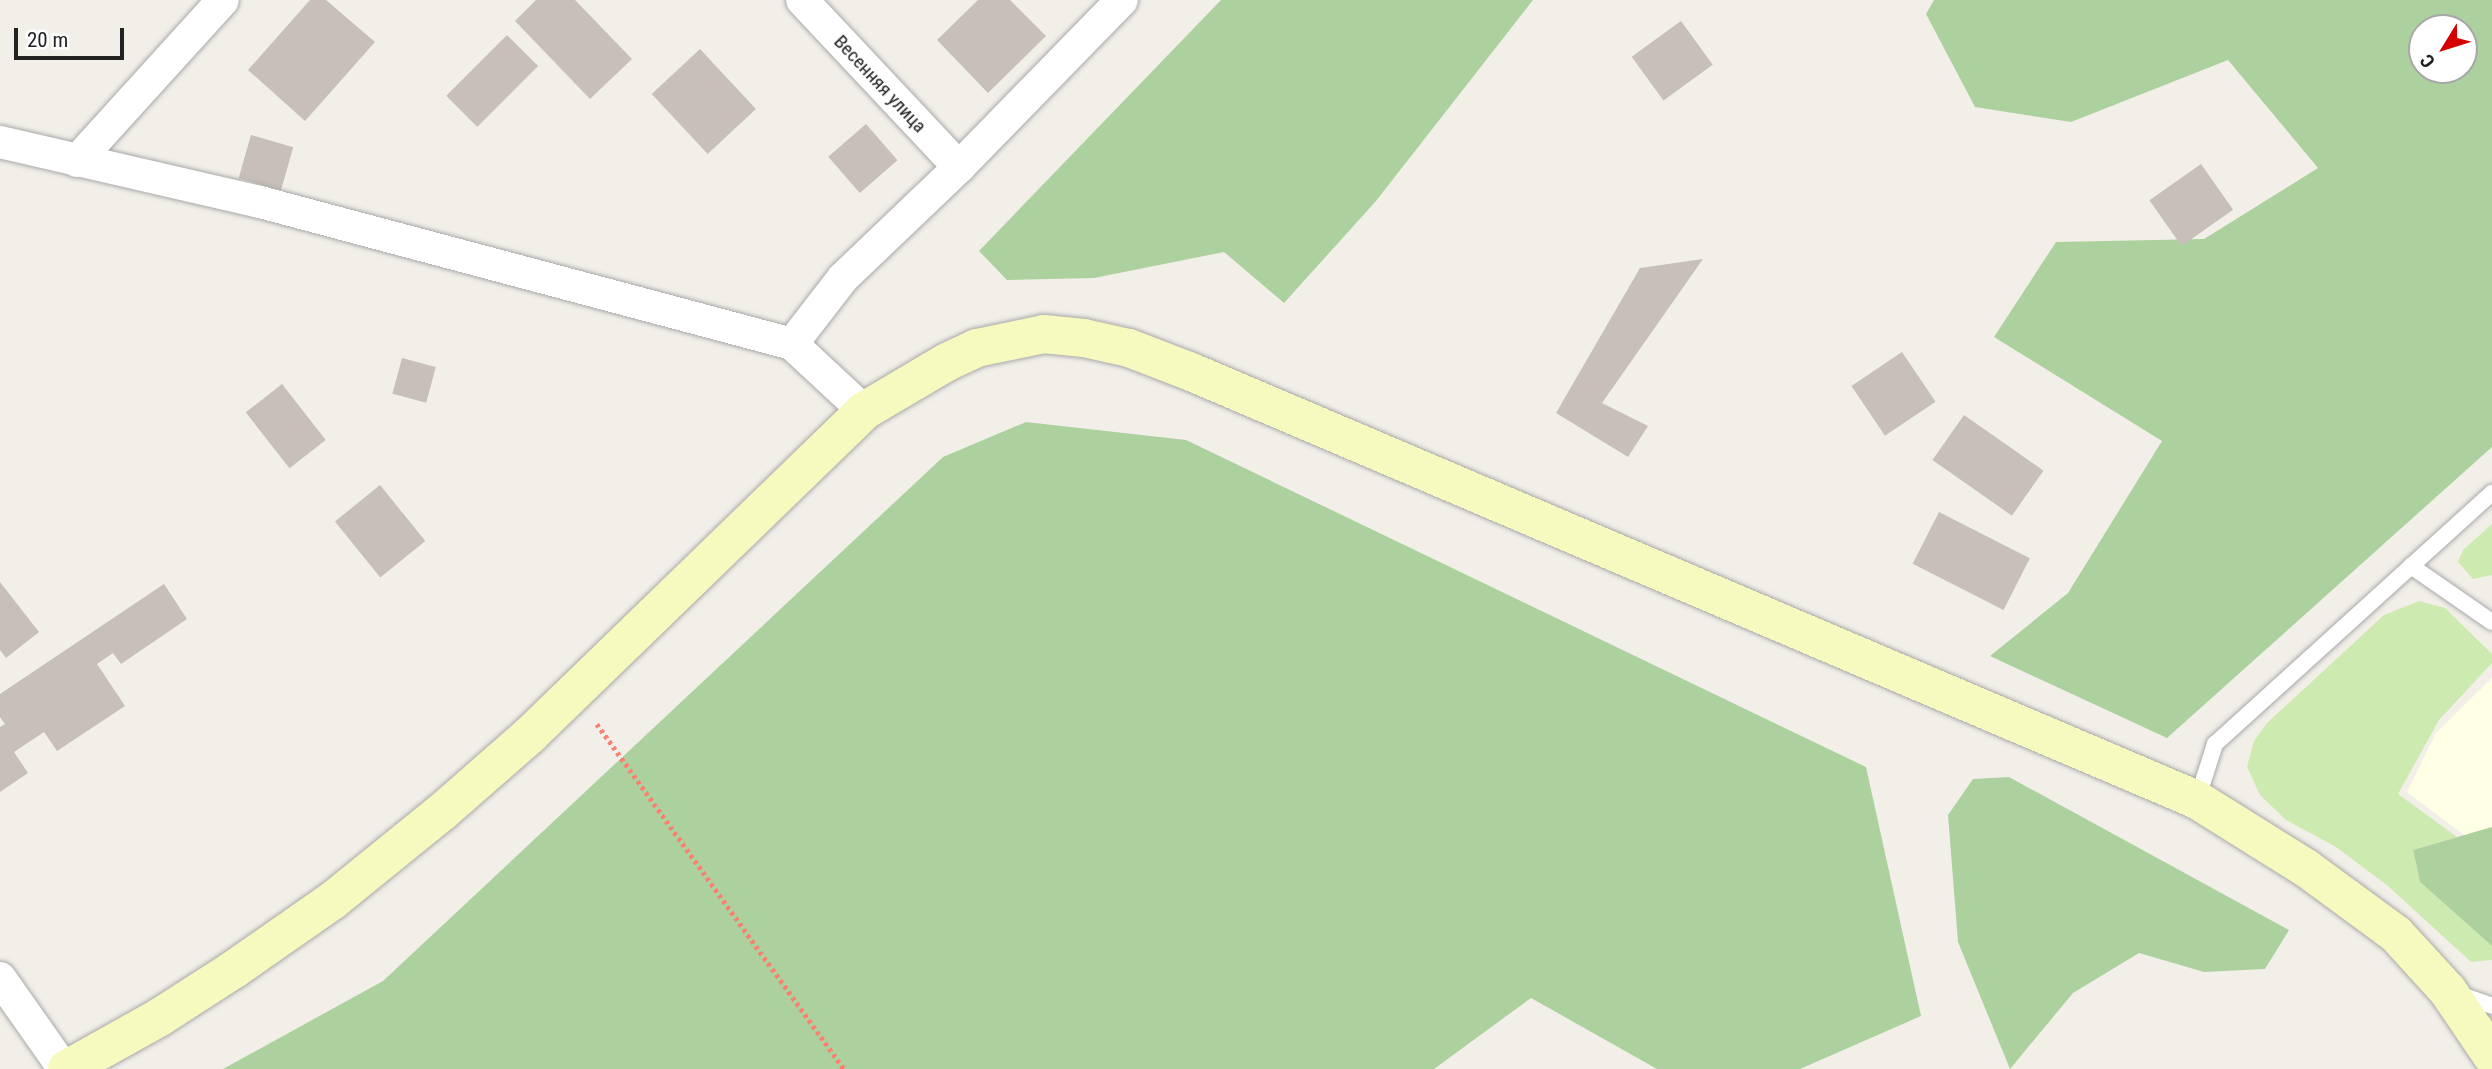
<!DOCTYPE html>
<html>
<head>
<meta charset="utf-8">
<style>
  body { margin:0 }
  #map { position:relative; width:2492px; height:1069px; overflow:hidden; background:#f2efe9; font-family:"Roboto Condensed",sans-serif }
  div>[style] { position:absolute }
  .education>* { inset:0; background:#ffffe5 }
  .grass>* { inset:0; background:#cdebb0 }
  .forest>* { inset:0; background:#add19e }
  .building>* { inset:0; background:#c7bfb8; transform-origin:0 0 }
  .path>* { height:4.5px; margin-top:-2.25px; transform-origin:0; background:repeating-linear-gradient(90deg,#fa8072 0 3.5px,transparent 0 7px) }
  .roads { filter:drop-shadow(0 0 2px #a9a9a9) drop-shadow(0 0 2px #a9a9a9) }
  .lane>* { height:16px; margin:-8px; padding:0 8px; transform-origin:8px; border-radius:8px; background:#fff }
  .street>* { height:32px; margin:-16px; padding:0 16px; transform-origin:16px; border-radius:16px; background:#fff }
  .secondary>* { height:38px; margin:-19px; padding:0 19px; transform-origin:19px; border-radius:19px; background:#f7fabf }
  span { translate:-50% -50%; white-space:nowrap; text-align:center; line-height:1.15; -webkit-text-stroke:5px #fff; paint-order:stroke }
  .street-label { font-size:19px; color:#222 }
  .north { position:absolute; left:2408px; top:14px; width:70px; height:70px; box-sizing:border-box; background:#fff; border:2px solid #a7a7a7; border-radius:50%; rotate:232deg; font-size:19px; font-weight:700; line-height:28px; text-align:center; color:#222 }
  .north::after { content:''; display:block; margin:auto; width:24px; height:32px; background:#d40000; clip-path:polygon(50% 0,100% 100%,50% 72%,0 100%) }
  .scale { position:absolute; left:14px; top:28px; width:110px; height:32px; box-sizing:border-box; border:4px solid #222; border-top:0; padding-left:9px; font-size:21px; line-height:24px; white-space:nowrap; color:#222; -webkit-text-stroke:5px #fff; paint-order:stroke }
</style>
</head>
<body>
<div id="map">
  <div class="education">
    <div style="clip-path:polygon(2492px 678px,2492px 856px,2407px 792px,2436px 733px)"></div>
  </div>
  <div class="grass">
    <div style="clip-path:polygon(2492px 524px,2492px 575px,2473px 579px,2458px 562px,2463px 550px)"></div>
    <div style="clip-path:polygon(2419px 601px,2445px 608px,2492px 654px,2492px 663px,2439px 720px,2398px 794px,2457px 837px,2413px 850px,2420px 882px,2492px 946px,2492px 960px,2471px 962px,2388px 886px,2336px 847px,2286px 820px,2260px 795px,2247px 767px,2254px 741px,2267px 723px,2384px 615px)"></div>
  </div>
  <div class="forest">
    <div style="clip-path:polygon(1221px 0,1533px 0,1376px 201px,1284px 303px,1224px 252px,1094px 278px,1007px 280px,979px 251px)"></div>
    <div style="clip-path:polygon(evenodd,1934px 0,2492px 0,2492px 447px,2167px 738px,1990px 656px,2068px 593px,2162px 441px,1994px 337px,2056px 242px,2204px 239px,2318px 168px,2228px 60px,2071px 122px,1975px 107px,1926px 14px,1934px 0,2422px 28px,2464px 28px,2464px 70px,2422px 70px,2422px 28px)"></div>
    <div style="clip-path:polygon(1026px 422px,1186px 440px,1866px 767px,1921px 1016px,1800px 1069px,1657px 1069px,1531px 998px,1434px 1069px,223px 1069px,383px 981px,943px 457px)"></div>
    <div style="clip-path:polygon(2009px 777px,2289px 930px,2265px 969px,2204px 972px,2139px 953px,2073px 993px,2010px 1069px,1958px 942px,1948px 815px,1973px 779px)"></div>
    <div style="clip-path:polygon(2492px 827px,2492px 946px,2420px 882px,2413px 850px)"></div>
  </div>
  <div class="building">
    <div style="clip-path:polygon(310px 0,326px 0,375px 42px,305px 121px,248px 70px)"></div>
    <div style="clip-path:polygon(536px 0,575px 0,632px 59px,590px 99px,515px 21px)"></div>
    <div style="clip-path:polygon(978px 0,1010px 0,1046px 36px,988px 93px,937px 40px)"></div>
    <div style="left:1681px;top:21px;width:54px;height:61px;rotate:54deg"></div>
    <div style="left:507px;top:35px;width:44px;height:86px;rotate:45deg"></div>
    <div style="left:700px;top:49px;width:82px;height:66px;rotate:47deg"></div>
    <div style="left:866px;top:124px;width:48px;height:50px;rotate:49deg"></div>
    <div style="left:251px;top:135px;width:44px;height:45px;rotate:16deg"></div>
    <div style="left:2201px;top:164px;width:56px;height:63px;rotate:55deg"></div>
    <div style="clip-path:polygon(1703px 259px,1602px 403px,1648px 426px,1628px 457px,1556px 413px,1640px 268px)"></div>
    <div style="left:1902px;top:352px;width:60px;height:61px;rotate:56deg"></div>
    <div style="left:402px;top:358px;width:35px;height:37px;rotate:15deg"></div>
    <div style="left:282px;top:384px;width:71px;height:46px;rotate:52deg"></div>
    <div style="left:1964px;top:415px;width:97px;height:55px;rotate:35deg"></div>
    <div style="left:380px;top:485px;width:72px;height:58px;rotate:51deg"></div>
    <div style="left:1939px;top:512px;width:102px;height:58px;rotate:27deg"></div>
    <div style="clip-path:polygon(0 582px,39px 632px,6px 658px,0 650px)"></div>
    <div style="clip-path:polygon(164px 584px,187px 619px,121px 664px,113px 653px,97px 664px,125px 706px,57px 751px,44px 732px,14px 752px,28px 773px,0 792px,0 727px,5px 724px,0 717px,0 694px)"></div>
  </div>
  <div class="path">
    <div style="left:597px;top:724px;width:424px;rotate:54.4deg"></div>
  </div>
  <div class="roads">
    <div class="lane">
      <div style="left:2411px;top:566px;width:98px;rotate:34.7deg"></div>
      <div style="left:2197px;top:800px;width:59px;rotate:-72.2deg"></div>
      <div style="left:2215px;top:744px;width:374px;rotate:-42.2deg"></div>
      <div style="left:2458px;top:994px;width:36px;rotate:19deg"></div>
    </div>
    <div class="street">
      <div style="left:802px;top:0;width:229px;rotate:46.8deg"></div>
      <div style="left:0;top:142px;width:267px;rotate:13deg"></div>
      <div style="left:260px;top:202px;width:551px;rotate:14.94deg"></div>
      <div style="left:792px;top:344px;width:98px;rotate:42.9deg"></div>
      <div style="left:77px;top:161px;width:217px;rotate:-47.8deg"></div>
      <div style="left:792px;top:344px;width:83px;rotate:-52.3deg"></div>
      <div style="left:843px;top:278px;width:161px;rotate:-43.7deg"></div>
      <div style="left:959px;top:167px;width:233px;rotate:-45.7deg"></div>
      <div style="left:0;top:978px;width:111px;rotate:54.9deg"></div>
    </div>
    <div class="secondary">
      <div style="left:67px;top:1069px;width:107px;rotate:-29.2deg"></div>
      <div style="left:160px;top:1017px;width:87px;rotate:-32.8deg"></div>
      <div style="left:233px;top:970px;width:121px;rotate:-34.9deg"></div>
      <div style="left:332px;top:901px;width:141px;rotate:-39deg"></div>
      <div style="left:442px;top:812px;width:117px;rotate:-41.2deg"></div>
      <div style="left:530px;top:735px;width:465px;rotate:-44.1deg"></div>
      <div style="left:864px;top:411px;width:96px;rotate:-30.6deg"></div>
      <div style="left:947px;top:362px;width:33px;rotate:-25deg"></div>
      <div style="left:977px;top:348px;width:68px;rotate:-11.8deg"></div>
      <div style="left:1044px;top:334px;width:40px;rotate:5.7deg"></div>
      <div style="left:1084px;top:338px;width:46px;rotate:12.5deg"></div>
      <div style="left:1129px;top:348px;width:64px;rotate:21deg"></div>
      <div style="left:1189px;top:371px;width:1095px;rotate:23.05deg"></div>
      <div style="left:2197px;top:800px;width:128px;rotate:32deg"></div>
      <div style="left:2306px;top:868px;width:112px;rotate:36.3deg"></div>
      <div style="left:2396px;top:934px;width:77px;rotate:47.6deg"></div>
      <div style="left:2448px;top:991px;width:78px;rotate:55.9deg"></div>
    </div>
  </div>
  <div class="street-label">
    <span style="left:880px;top:84px;rotate:47deg">Весенняя улица</span>
  </div>
  <div class="north">С</div>
  <div class="scale">20 m</div>
</div>
</body>
</html>
